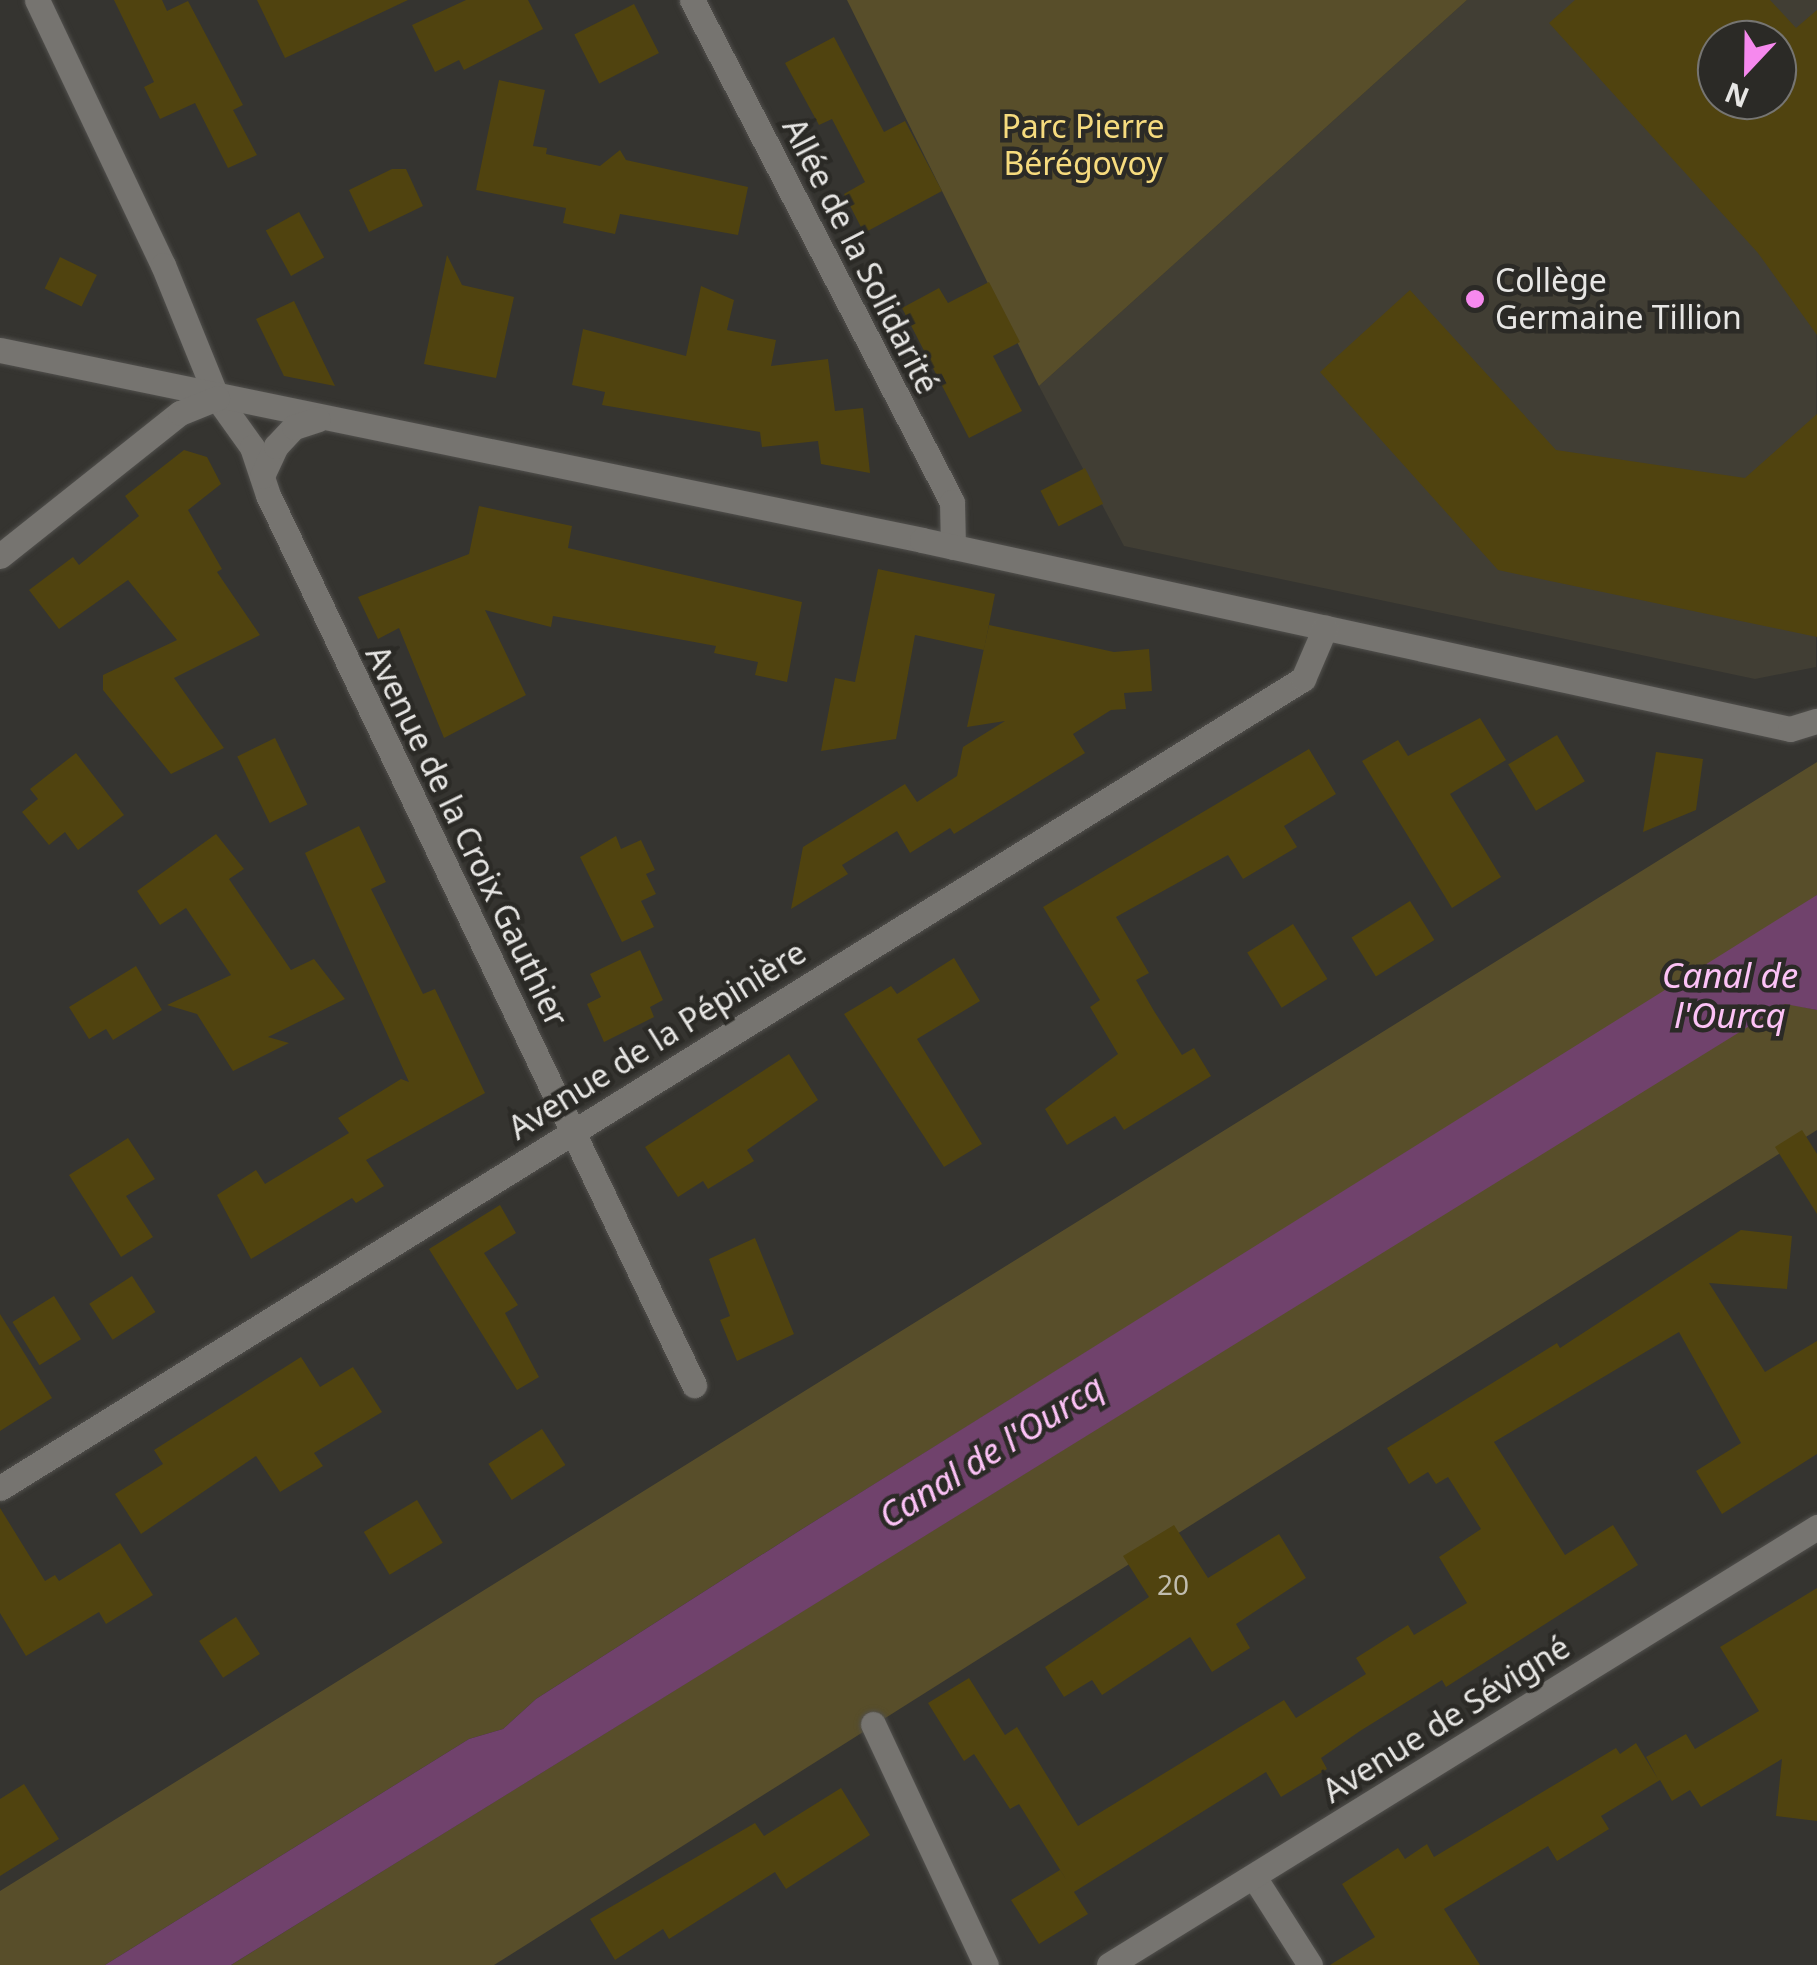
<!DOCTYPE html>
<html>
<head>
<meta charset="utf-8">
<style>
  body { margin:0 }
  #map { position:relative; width:1817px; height:1965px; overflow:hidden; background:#353430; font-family:"Noto Sans",sans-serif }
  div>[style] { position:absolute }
  .built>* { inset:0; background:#413e34 }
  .green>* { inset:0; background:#584e2a }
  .water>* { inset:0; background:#70426c }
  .building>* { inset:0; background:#50430f; transform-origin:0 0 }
  .roads { filter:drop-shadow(0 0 2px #51504d) drop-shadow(0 0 2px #51504d) }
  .minor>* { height:25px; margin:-12.5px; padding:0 12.5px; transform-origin:12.5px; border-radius:12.5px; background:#767470 }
  .dots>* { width:28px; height:28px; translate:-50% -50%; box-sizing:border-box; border:5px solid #2b2a26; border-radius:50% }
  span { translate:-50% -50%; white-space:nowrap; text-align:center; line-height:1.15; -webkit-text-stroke:9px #2b2a26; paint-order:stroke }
  .number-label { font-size:28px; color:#c1bdaf }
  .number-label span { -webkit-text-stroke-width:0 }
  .park-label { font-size:32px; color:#f6db7e }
  .street-label { font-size:32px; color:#e7e6e4 }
  .poi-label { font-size:32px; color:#e7e6e4 }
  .left { translate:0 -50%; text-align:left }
  .water-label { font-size:35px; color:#fcc2f6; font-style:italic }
  .north { position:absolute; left:1697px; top:20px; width:100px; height:100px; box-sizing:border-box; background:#2b2a26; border:2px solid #767572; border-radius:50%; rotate:202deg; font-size:28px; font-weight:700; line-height:40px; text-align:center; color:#e7e6e4 }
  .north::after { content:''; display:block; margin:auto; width:35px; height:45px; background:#f689ee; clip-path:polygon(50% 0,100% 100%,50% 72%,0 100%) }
</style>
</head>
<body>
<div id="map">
  <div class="built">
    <div style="clip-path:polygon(evenodd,1467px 0,1817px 0,1816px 667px,1755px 679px,1124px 546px,1039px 386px,1467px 0,1717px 40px,1777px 40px,1777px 100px,1717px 100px,1717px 40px)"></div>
  </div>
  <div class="green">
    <div style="clip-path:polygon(847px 0,1467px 0,1039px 386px)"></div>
    <div style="clip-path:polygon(1817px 762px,1817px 895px,1811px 901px,799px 1531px,536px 1699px,503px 1729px,469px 1739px,105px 1965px,0 1965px,0 1891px)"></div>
    <div style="clip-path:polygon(1785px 1003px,1817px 1010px,1817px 1130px,494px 1965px,231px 1965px)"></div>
  </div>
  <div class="water">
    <div style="clip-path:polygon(1817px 895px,1817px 1010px,1785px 1004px,231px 1965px,105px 1965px,469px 1739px,503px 1729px,536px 1699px,799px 1531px)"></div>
  </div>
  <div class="building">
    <div style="clip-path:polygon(114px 0,162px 0,167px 11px,188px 1px,243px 105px,233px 110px,257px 155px,228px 168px,195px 103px,160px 119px,144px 87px,154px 82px)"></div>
    <div style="clip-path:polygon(257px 0,408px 0,285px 58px)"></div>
    <div style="clip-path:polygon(466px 0,528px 0,543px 29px,464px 70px,459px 60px,435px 72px,412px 25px)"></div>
    <div style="clip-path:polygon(evenodd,1575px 0,1770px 0,1796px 28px,1817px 10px,1817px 335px,1758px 253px,1549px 23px,1575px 0,1717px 40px,1777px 40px,1777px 100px,1717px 100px,1717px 40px)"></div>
    <div style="left:634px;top:4px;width:55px;height:67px;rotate:63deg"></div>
    <div style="clip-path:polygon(834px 37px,884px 132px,905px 121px,942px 191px,864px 233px,844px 194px,865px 182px,832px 119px,819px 125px,785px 63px)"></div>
    <div style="clip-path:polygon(499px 80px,545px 90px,533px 146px,547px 148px,546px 154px,600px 166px,620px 150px,626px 160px,748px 187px,738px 235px,620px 214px,615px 234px,563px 223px,566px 208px,476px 190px)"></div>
    <div style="clip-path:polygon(392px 169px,406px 169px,423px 206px,369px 232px,349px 190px)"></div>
    <div style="left:299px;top:212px;width:52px;height:38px;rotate:61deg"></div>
    <div style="clip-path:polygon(447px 255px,462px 285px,514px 297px,496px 378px,424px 364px)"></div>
    <div style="left:60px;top:257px;width:41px;height:35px;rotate:26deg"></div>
    <div style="clip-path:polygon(989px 282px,1020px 342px,993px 356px,1022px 411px,969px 438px,902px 308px,939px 288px,948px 303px)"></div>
    <div style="clip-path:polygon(701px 286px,734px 300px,727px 330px,776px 340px,771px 366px,828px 359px,835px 411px,863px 408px,870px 473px,821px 464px,818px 441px,762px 447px,760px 432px,602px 405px,605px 392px,572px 385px,583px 329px,686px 356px)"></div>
    <div style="clip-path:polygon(1410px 290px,1556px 450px,1745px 478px,1817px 414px,1817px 637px,1498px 570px,1320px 372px)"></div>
    <div style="clip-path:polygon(294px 301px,335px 386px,284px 376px,256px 319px)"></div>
    <div style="clip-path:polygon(184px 450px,207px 457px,221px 484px,188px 510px,222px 569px,217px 572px,260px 635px,174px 678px,224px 748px,171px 774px,103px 690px,103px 675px,177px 640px,128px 580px,59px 629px,29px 590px,73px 557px,79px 565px,139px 516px,125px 496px)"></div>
    <div style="left:1085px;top:468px;width:40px;height:50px;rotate:63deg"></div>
    <div style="clip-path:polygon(479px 506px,572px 526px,568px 548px,802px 602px,787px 682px,755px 675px,758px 662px,714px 653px,716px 646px,553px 616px,551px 627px,485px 610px,526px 695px,444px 738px,399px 628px,378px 639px,358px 597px,469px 554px)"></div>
    <div style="clip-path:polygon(878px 569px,995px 594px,984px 650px,915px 635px,896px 739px,821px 751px,835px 678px,855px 682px)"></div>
    <div style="clip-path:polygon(989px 625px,1114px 652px,1149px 649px,1152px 691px,1124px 693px,1126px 709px,1111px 710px,1073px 734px,1085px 753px,954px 834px,950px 828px,910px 853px,897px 831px,842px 865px,848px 874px,791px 909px,803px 847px,905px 784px,917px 802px,957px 776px,963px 747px,1005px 721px,967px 727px)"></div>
    <div style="clip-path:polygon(1480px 718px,1506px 760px,1450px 794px,1501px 877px,1452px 908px,1362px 761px,1398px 740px,1408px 756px)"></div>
    <div style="left:1557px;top:735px;width:54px;height:57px;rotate:59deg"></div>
    <div style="left:275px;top:738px;width:74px;height:42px;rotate:64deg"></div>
    <div style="clip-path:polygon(1309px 749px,1336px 794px,1284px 826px,1297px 847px,1243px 879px,1228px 855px,1116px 917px,1149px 973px,1136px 980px,1154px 1011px,1182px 1055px,1194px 1048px,1211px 1076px,1124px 1130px,1115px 1116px,1067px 1145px,1045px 1109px,1118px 1054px,1090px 1007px,1100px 1000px,1043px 907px)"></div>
    <div style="clip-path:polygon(1656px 752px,1703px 759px,1696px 810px,1643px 832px)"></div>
    <div style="clip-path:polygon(76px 753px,124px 815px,78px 850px,65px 832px,49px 845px,22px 812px,38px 799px,30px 789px)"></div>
    <div style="clip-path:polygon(359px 826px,386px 882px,371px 889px,423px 994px,435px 989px,485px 1093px,366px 1160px,384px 1186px,356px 1203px,352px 1198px,251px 1259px,217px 1195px,256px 1170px,265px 1184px,349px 1133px,338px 1118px,401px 1079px,409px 1082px,305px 853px)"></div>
    <div style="clip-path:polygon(216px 834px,244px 869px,229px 879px,291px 970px,314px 959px,345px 999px,268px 1037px,289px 1043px,233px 1071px,197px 1014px,167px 1005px,231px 975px,186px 908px,160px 925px,137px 891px)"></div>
    <div style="clip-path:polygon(616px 836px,621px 849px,641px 840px,655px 870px,646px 874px,656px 894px,641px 901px,654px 927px,622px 942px,580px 857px)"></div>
    <div style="left:1410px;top:901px;width:46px;height:69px;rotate:58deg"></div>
    <div style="left:1293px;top:924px;width:65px;height:54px;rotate:58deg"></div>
    <div style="clip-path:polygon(640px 950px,663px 1000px,650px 1007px,654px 1017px,604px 1042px,587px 1004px,601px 997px,590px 974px)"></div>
    <div style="clip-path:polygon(954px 958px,980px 1001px,917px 1039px,982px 1144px,944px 1167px,844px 1014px,891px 986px,897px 994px)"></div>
    <div style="clip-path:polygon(136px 966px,162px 1010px,113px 1040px,106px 1029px,89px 1039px,69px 1007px)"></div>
    <div style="clip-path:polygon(789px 1054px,818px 1100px,747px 1150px,754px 1161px,708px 1189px,703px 1181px,678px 1197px,645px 1147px)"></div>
    <div style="clip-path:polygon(1802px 1130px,1817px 1154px,1817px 1214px,1775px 1147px)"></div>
    <div style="clip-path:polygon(128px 1138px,155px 1179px,126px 1196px,153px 1237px,121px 1257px,69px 1175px)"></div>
    <div style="clip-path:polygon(500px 1205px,516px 1233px,484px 1253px,518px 1305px,505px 1313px,539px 1377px,517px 1390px,429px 1249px)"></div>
    <div style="clip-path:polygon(1741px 1230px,1792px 1236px,1787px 1289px,1709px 1283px,1765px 1372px,1817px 1341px,1817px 1454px,1722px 1514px,1696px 1471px,1741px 1443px,1679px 1332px,1494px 1442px,1565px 1555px,1613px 1525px,1638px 1565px,1446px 1687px,1442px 1680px,1360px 1731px,1321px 1758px,1327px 1769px,1281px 1797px,1266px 1772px,1074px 1892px,1088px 1914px,1039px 1944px,1011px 1900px,1060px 1870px,1067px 1881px,1019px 1804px,1010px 1809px,974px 1754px,964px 1761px,928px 1703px,969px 1678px,1005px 1735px,1017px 1727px,1078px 1826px,1284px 1700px,1296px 1718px,1366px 1674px,1356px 1658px,1408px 1625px,1414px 1635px,1467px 1603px,1439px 1557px,1481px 1529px,1448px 1477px,1436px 1484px,1428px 1472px,1409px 1484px,1387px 1448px,1557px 1343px,1560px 1348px)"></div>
    <div style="clip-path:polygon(755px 1238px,794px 1334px,737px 1361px,720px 1320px,730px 1316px,709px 1259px)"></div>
    <div style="left:132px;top:1276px;width:43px;height:51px;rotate:57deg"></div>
    <div style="left:54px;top:1296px;width:51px;height:49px;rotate:58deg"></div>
    <div style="clip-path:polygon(0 1314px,52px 1398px,0 1431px)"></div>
    <div style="clip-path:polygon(301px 1357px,320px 1387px,353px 1367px,382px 1412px,314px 1453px,323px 1466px,280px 1492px,256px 1456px,141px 1534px,115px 1494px,163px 1464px,154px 1450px)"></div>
    <div style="left:542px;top:1429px;width:43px;height:64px;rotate:57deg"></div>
    <div style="left:417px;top:1500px;width:50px;height:62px;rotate:59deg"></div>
    <div style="clip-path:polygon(0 1508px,45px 1581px,55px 1575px,59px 1581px,120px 1543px,153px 1595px,106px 1624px,99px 1612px,26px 1656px,0 1613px)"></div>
    <div style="clip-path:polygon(1174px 1525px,1208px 1578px,1279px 1534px,1306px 1578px,1236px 1624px,1250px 1648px,1212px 1672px,1190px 1637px,1102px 1695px,1092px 1680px,1064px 1697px,1045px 1667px,1149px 1597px,1123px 1556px)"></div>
    <div style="clip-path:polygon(1817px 1588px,1817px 1821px,1776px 1816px,1782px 1759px,1701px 1807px,1690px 1790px,1672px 1801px,1660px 1780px,1601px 1816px,1609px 1829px,1557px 1861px,1548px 1846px,1444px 1909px,1480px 1965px,1330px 1965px,1375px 1937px,1342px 1884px,1398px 1848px,1405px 1859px,1427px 1844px,1434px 1857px,1616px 1748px,1620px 1754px,1636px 1743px,1658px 1779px,1646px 1757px,1686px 1734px,1695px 1749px,1759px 1711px,1720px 1647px)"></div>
    <div style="left:236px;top:1617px;width:44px;height:44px;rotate:57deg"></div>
    <div style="clip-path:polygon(24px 1784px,59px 1839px,0 1876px,0 1799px)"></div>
    <div style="clip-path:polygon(841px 1788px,870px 1835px,786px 1889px,775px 1872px,669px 1939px,663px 1929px,615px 1960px,590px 1919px,755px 1823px,764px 1836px)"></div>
  </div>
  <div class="roads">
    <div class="minor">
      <div style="left:37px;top:0;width:293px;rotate:64.6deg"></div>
      <div style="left:163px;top:265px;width:144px;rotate:67.9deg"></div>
      <div style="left:217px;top:398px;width:60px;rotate:54.5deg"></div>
      <div style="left:252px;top:447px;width:51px;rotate:71.6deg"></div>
      <div style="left:268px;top:495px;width:987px;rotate:64.42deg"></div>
      <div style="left:692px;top:0;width:565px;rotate:62.62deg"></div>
      <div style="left:952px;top:502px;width:45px;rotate:88.7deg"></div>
      <div style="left:0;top:350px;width:941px;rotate:11.64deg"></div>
      <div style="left:922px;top:540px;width:888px;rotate:12.28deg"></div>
      <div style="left:1790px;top:729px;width:28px;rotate:-17deg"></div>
      <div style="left:262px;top:476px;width:33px;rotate:-65deg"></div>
      <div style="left:276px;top:446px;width:26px;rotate:-47deg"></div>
      <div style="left:294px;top:427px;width:25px;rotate:-18deg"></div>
      <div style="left:0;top:556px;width:230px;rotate:-38.5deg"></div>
      <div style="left:180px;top:413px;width:40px;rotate:-22deg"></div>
      <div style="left:0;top:1488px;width:1534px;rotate:-31.84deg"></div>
      <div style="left:1303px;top:679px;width:56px;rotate:-66.7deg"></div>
      <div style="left:873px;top:1724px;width:266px;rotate:64.9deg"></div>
      <div style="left:1254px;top:1877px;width:104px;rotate:57.5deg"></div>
      <div style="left:1109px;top:1965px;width:833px;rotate:-31.74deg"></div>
    </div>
  </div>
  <div class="dots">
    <div style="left:1475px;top:299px;background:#f689ee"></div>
  </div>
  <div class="number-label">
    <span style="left:1173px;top:1584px">20</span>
  </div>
  <div class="park-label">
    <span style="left:1083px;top:145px">Parc Pierre<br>Bérégovoy</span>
  </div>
  <div class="street-label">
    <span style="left:861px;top:256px;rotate:63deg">Allée de la Solidarité</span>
    <span style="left:467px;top:836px;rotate:64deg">Avenue de la Croix Gauthier</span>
    <span style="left:657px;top:1040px;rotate:-32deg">Avenue de la Pépinière</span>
    <span style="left:1446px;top:1719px;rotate:-32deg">Avenue de Sévigné</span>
  </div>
  <div class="poi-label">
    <span class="left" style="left:1495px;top:299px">Collège<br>Germaine Tillion</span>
  </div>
  <div class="water-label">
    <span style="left:1730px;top:995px">Canal de<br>l'Ourcq</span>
    <span style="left:991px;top:1451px;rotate:-32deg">Canal de l'Ourcq</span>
  </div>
  <div class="north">N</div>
</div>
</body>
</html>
